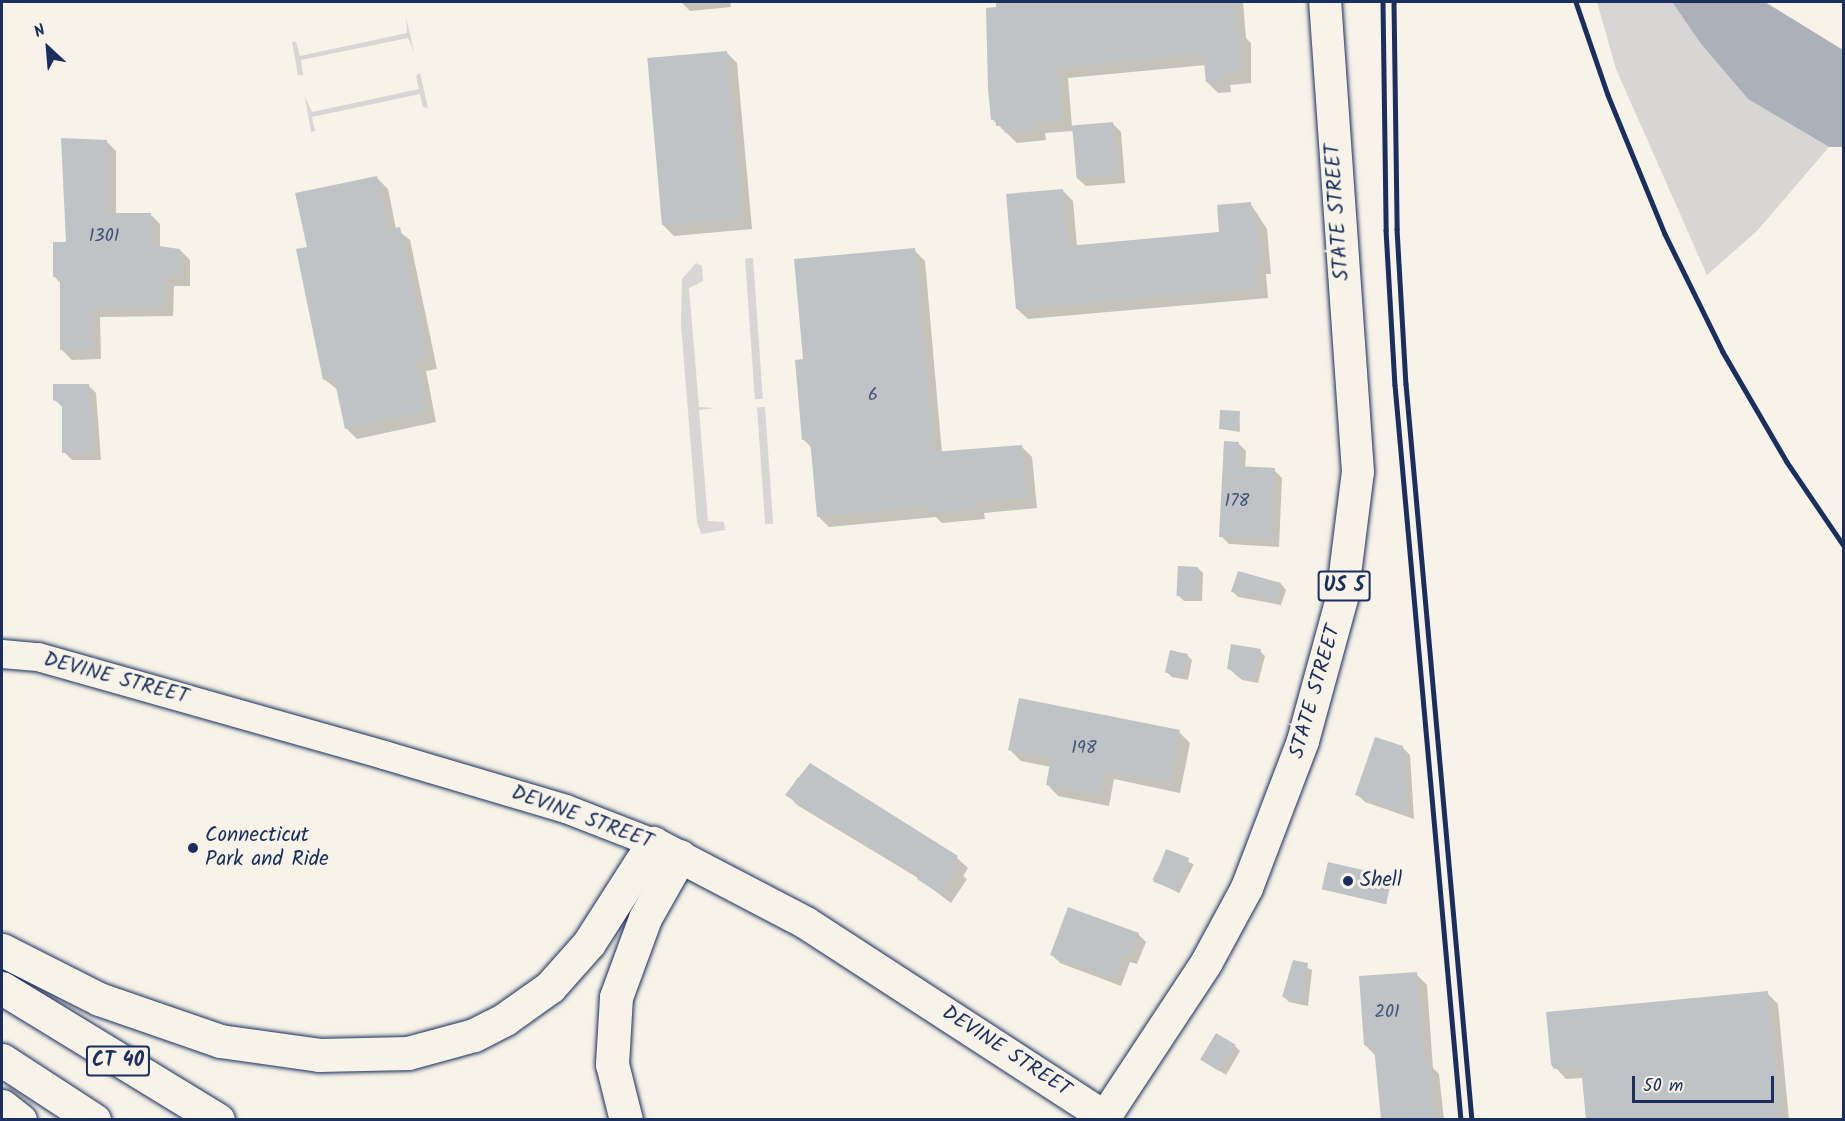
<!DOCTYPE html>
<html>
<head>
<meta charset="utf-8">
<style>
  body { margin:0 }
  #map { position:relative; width:1845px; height:1121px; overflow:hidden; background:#f7f3e8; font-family:Kalam,sans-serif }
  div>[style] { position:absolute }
  .green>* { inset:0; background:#d7d6d4; transform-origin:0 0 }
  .water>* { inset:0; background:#acb0b9 }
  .shadow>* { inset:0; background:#0003; transform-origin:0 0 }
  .building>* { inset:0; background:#c0c3c5; transform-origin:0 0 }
  .roads { filter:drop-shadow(0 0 2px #1b2f5e) drop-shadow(0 0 2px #1b2f5e) }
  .secondary>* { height:28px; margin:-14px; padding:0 14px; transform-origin:14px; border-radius:14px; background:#f7f3e8 }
  .primary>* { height:32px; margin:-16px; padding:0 16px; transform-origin:16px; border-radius:16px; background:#f7f3e8 }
  .motorway>* { height:33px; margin:-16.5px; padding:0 16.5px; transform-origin:16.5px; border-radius:16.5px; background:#f7f3e8 }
  .rail>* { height:4.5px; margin:-2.25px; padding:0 2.25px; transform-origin:2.25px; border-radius:2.25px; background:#1b2f5e }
  .dots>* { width:16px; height:16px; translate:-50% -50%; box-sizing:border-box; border:3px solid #f7f3e8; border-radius:50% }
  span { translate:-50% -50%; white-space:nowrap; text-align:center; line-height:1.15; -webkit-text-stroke:6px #f7f3e8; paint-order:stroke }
  .number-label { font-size:18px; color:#445478 }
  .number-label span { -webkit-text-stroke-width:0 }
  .shield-label span { padding:2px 4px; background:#f7f3e8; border:2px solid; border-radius:4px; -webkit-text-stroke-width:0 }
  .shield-label { font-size:20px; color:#1b2f5e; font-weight:700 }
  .street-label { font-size:21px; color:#1b2f5e }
  .poi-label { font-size:21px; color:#1b2f5e }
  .left { translate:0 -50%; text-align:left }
  .frame { position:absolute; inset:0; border:3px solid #1b2f5e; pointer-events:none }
  .north { position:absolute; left:18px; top:18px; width:60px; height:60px; -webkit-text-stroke:4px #f7f3e8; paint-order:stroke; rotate:334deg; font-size:16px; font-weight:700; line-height:24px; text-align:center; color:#1b2f5e }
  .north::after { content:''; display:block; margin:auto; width:21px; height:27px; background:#1b2f5e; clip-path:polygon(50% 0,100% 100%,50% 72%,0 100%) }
  .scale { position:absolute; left:1632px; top:1076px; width:142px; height:27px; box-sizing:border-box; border:3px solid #1b2f5e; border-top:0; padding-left:8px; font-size:18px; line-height:21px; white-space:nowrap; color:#1b2f5e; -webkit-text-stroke:4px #f7f3e8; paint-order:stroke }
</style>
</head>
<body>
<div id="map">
  <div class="green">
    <div style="clip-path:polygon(1597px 2px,1672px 2px,1701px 44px,1748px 99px,1829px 147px,1757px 231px,1707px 275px,1616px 69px)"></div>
    <div style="clip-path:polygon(406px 17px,414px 52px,408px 38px,301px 60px,303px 75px,298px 75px,292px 42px,296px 42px,300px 56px,407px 33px)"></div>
    <div style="clip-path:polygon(420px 73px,428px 108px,423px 107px,420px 94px,312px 117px,315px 131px,311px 132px,305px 97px,312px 112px,419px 89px,416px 76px)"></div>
    <div style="left:753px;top:258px;width:141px;height:8px;rotate:86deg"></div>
    <div style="clip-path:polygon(696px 263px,702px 266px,703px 281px,689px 288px,699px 407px,715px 408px,699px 410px,708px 521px,724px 522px,725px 530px,701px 534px,697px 522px,681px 325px,682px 279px)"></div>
    <div style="left:765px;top:407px;width:117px;height:8px;rotate:86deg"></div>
  </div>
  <div class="water">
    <div style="clip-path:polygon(1672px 2px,1765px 2px,1843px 50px,1843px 147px,1829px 147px,1748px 99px,1701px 44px)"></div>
  </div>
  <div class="shadow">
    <div style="clip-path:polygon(681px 2px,730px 2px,731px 7px,690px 11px)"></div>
    <div style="clip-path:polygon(1019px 2px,1243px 2px,1246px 38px,1251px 43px,1251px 83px,1230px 85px,1231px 92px,1218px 93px,1207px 82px,1206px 65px,1068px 78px,1072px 127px,1113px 124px,1121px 132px,1125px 183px,1086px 186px,1077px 178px,1073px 131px,1045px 133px,1046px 140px,1017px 143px,992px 119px,998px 3px)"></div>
    <div style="clip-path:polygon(726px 52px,737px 63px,752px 229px,674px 236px,663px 225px)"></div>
    <div style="clip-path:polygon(106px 141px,116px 151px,116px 214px,150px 214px,160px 224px,160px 248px,180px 250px,190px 260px,190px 286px,174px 286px,173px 316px,100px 317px,101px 359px,72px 360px,62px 350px,61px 284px,54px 276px)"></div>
    <div style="clip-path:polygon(377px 178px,388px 189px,396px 229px,410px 240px,437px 369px,426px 371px,436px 422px,357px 439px,346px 428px,338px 390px,324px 379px,308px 248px)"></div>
    <div style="clip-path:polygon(1062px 190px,1073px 201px,1077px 246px,1221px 233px,1250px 203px,1267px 229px,1271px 274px,1266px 274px,1268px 298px,1028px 319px,1017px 309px)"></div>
    <div style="clip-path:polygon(914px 250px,925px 261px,942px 453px,1021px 446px,1032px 457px,1037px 508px,984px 513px,985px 519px,942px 523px,936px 517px,829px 527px,818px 516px,812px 448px,803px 439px,804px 361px)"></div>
    <div style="clip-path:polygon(88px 385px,96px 393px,101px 460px,72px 460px,64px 452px,63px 408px,55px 400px)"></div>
    <div style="clip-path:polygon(1239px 413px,1240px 432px,1221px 429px)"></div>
    <div style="clip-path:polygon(1238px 443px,1246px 451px,1245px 468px,1274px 470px,1282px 478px,1279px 547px,1229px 544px,1221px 536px)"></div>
    <div style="clip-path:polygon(1198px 568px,1203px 573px,1202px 601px,1184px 601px,1179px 596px)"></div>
    <div style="clip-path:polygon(1239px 572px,1281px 584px,1286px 590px,1281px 605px,1238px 597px,1233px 592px)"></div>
    <div style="clip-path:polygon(1260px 651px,1265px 656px,1258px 683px,1242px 680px,1228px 668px)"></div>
    <div style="clip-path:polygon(1187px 655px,1192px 660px,1188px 680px,1172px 677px,1167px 672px)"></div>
    <div style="clip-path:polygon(1179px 732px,1190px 743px,1180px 793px,1114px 779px,1109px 806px,1058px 796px,1048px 785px,1051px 767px,1021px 761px,1010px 750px)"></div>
    <div style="clip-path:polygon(1402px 747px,1410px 755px,1414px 819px,1365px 802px,1357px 794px)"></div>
    <div style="clip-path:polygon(798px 777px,957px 858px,968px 868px,963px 876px,967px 879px,951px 903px,918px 878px,797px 805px,787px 794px)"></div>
    <div style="left:1167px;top:851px;width:30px;height:32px;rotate:27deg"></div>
    <div style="clip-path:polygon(1391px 878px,1386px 904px,1323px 889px)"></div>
    <div style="clip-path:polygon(1138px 934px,1146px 942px,1137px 964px,1130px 962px,1121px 986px,1060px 963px,1052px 955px)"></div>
    <div style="clip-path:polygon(1293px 962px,1312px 970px,1308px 1006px,1289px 1002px,1284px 997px)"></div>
    <div style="clip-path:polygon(1416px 974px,1427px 985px,1433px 1068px,1439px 1074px,1444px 1120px,1383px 1120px,1376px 1056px,1365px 1045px)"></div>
    <div style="clip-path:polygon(1767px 993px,1778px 1004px,1789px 1120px,1586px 1120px,1583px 1078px,1566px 1079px,1556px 1068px)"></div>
    <div style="clip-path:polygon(1235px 1046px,1240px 1051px,1226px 1075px,1202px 1059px)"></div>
  </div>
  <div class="building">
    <div style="clip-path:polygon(996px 2px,1234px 2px,1236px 31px,1241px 31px,1240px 73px,1220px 74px,1221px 81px,1206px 82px,1203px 53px,1057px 68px,1062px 120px,1035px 123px,1036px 130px,1005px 133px,1004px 125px,996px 126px,996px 119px,991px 120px,988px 89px,986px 8px,996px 7px)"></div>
    <div style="left:727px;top:51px;width:168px;height:80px;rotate:85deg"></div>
    <div style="left:1113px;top:122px;width:53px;height:41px;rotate:85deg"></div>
    <div style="clip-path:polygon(61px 138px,107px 140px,107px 213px,151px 213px,151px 245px,180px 249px,180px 276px,164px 276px,164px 307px,91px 308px,91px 350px,60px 350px,60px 277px,53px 277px,53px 242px,66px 242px)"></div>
    <div style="clip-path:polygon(377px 176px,388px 230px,400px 227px,427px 358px,416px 361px,426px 411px,345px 429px,334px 378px,323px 380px,296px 249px,307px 247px,295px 193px)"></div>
    <div style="clip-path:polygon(1063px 189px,1068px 246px,1219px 232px,1217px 205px,1251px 202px,1252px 217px,1257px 216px,1261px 264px,1256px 264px,1258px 288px,1016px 309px,1006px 194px)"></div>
    <div style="clip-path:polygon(915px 248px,933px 452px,1022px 445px,1026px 498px,974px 502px,975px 509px,929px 513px,929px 506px,817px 517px,810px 439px,802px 440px,795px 360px,803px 359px,794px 259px)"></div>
    <div style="clip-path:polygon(53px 384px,89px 384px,94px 453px,62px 453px,62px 404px,53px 400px)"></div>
    <div style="left:1220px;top:410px;width:20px;height:19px;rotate:3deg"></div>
    <div style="clip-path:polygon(1224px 441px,1239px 442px,1237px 466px,1275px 468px,1271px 539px,1219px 537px)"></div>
    <div style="left:1178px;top:566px;width:20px;height:30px;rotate:3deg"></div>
    <div style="clip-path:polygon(1238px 571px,1281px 583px,1276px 600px,1231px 592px)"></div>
    <div style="clip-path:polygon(1231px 644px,1261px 649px,1254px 679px,1235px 675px,1236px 671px,1227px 669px)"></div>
    <div style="left:1170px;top:650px;width:18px;height:23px;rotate:13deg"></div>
    <div style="clip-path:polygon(1019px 698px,1180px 730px,1169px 783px,1104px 770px,1098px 796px,1046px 785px,1051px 759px,1008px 750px)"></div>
    <div style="clip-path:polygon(1375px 737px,1403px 746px,1407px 813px,1355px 795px)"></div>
    <div style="clip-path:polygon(810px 763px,958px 856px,953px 865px,957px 867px,940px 894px,917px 879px,919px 876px,785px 795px)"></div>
    <div style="left:1166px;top:849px;width:25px;height:35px;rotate:21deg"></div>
    <div style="left:1328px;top:862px;width:66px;height:28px;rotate:13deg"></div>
    <div style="clip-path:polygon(1068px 907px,1139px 933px,1129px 957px,1122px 955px,1113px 979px,1050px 955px)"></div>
    <div style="clip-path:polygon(1293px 960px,1308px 963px,1303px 1002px,1282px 997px)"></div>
    <div style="clip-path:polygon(1417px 972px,1423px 1062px,1429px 1062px,1435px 1119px,1381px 1119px,1374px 1047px,1364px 1045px,1359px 976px)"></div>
    <div style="clip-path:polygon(1768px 991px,1779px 1118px,1586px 1119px,1581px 1067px,1554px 1069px,1551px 1064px,1546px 1012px)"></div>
    <div style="left:1216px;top:1033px;width:23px;height:31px;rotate:31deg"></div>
  </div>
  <div class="roads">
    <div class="secondary">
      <div style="left:2px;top:654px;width:36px;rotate:5deg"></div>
      <div style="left:38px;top:657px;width:360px;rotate:15.8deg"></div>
      <div style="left:384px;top:755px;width:190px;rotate:16.5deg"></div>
      <div style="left:566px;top:809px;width:93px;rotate:21.3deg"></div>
    </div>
    <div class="primary">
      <div style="left:657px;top:845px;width:168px;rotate:27.6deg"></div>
      <div style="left:806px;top:923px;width:356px;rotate:33deg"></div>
      <div style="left:1103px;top:1120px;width:189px;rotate:-56.6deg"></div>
      <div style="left:1207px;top:962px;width:84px;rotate:-61.6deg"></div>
      <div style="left:1247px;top:888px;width:157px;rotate:-69.1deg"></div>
      <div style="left:1303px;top:741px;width:148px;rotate:-74.7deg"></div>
      <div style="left:1342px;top:598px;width:127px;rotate:-82.8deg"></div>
      <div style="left:1358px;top:472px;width:471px;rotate:-94deg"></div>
    </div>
    <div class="motorway">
      <div style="left:2px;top:950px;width:109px;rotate:26.8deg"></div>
      <div style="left:99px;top:999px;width:128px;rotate:19.1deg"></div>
      <div style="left:220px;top:1041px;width:100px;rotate:8deg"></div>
      <div style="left:319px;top:1055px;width:89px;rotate:-1.3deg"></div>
      <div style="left:408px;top:1053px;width:68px;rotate:-15.3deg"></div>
      <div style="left:474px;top:1035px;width:35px;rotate:-27deg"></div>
      <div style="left:505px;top:1019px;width:55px;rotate:-35.4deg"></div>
      <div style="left:550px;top:987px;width:59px;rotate:-48.4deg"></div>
      <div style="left:589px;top:943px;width:119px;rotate:-57.4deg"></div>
      <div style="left:2px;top:988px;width:253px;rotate:31.4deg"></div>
      <div style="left:2px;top:1060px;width:110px;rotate:33.1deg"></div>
      <div style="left:2px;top:1106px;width:23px;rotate:38deg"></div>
      <div style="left:626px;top:1120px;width:58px;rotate:-104deg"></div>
      <div style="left:612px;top:1064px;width:67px;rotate:-86.6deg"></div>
      <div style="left:616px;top:997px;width:84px;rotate:-69.8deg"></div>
      <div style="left:645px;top:918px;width:71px;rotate:-60.6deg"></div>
    </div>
  </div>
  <div class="rail">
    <div style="left:1383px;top:2px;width:228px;rotate:89.2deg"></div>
    <div style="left:1386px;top:230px;width:155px;rotate:86.7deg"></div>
    <div style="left:1395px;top:385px;width:738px;rotate:84.87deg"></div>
    <div style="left:1394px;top:2px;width:227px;rotate:89.2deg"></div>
    <div style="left:1397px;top:229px;width:155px;rotate:86.7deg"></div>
    <div style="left:1406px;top:384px;width:739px;rotate:84.88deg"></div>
    <div style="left:1576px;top:2px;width:98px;rotate:71deg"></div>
    <div style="left:1608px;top:95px;width:150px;rotate:67.7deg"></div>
    <div style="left:1665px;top:234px;width:131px;rotate:63.8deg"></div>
    <div style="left:1723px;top:352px;width:127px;rotate:59.8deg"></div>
    <div style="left:1787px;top:462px;width:102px;rotate:55.8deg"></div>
  </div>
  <div class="dots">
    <div style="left:193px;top:848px;background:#1b2f5e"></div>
    <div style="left:1348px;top:881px;background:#1b2f5e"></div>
  </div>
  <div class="number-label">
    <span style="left:104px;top:237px">1301</span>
    <span style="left:873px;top:396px">6</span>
    <span style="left:1237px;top:502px">178</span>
    <span style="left:1084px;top:749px">198</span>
    <span style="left:1387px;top:1013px">201</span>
  </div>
  <div class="shield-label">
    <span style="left:1344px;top:586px">US 5</span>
    <span style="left:118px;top:1061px">CT 40</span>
  </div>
  <div class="street-label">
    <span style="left:1338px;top:212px;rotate:-94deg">STATE STREET</span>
    <span style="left:116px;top:679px;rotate:15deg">DEVINE STREET</span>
    <span style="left:1316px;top:692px;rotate:-74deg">STATE STREET</span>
    <span style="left:582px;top:818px;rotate:20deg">DEVINE STREET</span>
    <span style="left:1006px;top:1052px;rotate:33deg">DEVINE STREET</span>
  </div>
  <div class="poi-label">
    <span class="left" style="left:205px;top:848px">Connecticut<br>Park and Ride</span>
    <span class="left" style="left:1360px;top:881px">Shell</span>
  </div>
  <div class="frame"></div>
  <div class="north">N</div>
  <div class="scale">50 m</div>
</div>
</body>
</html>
